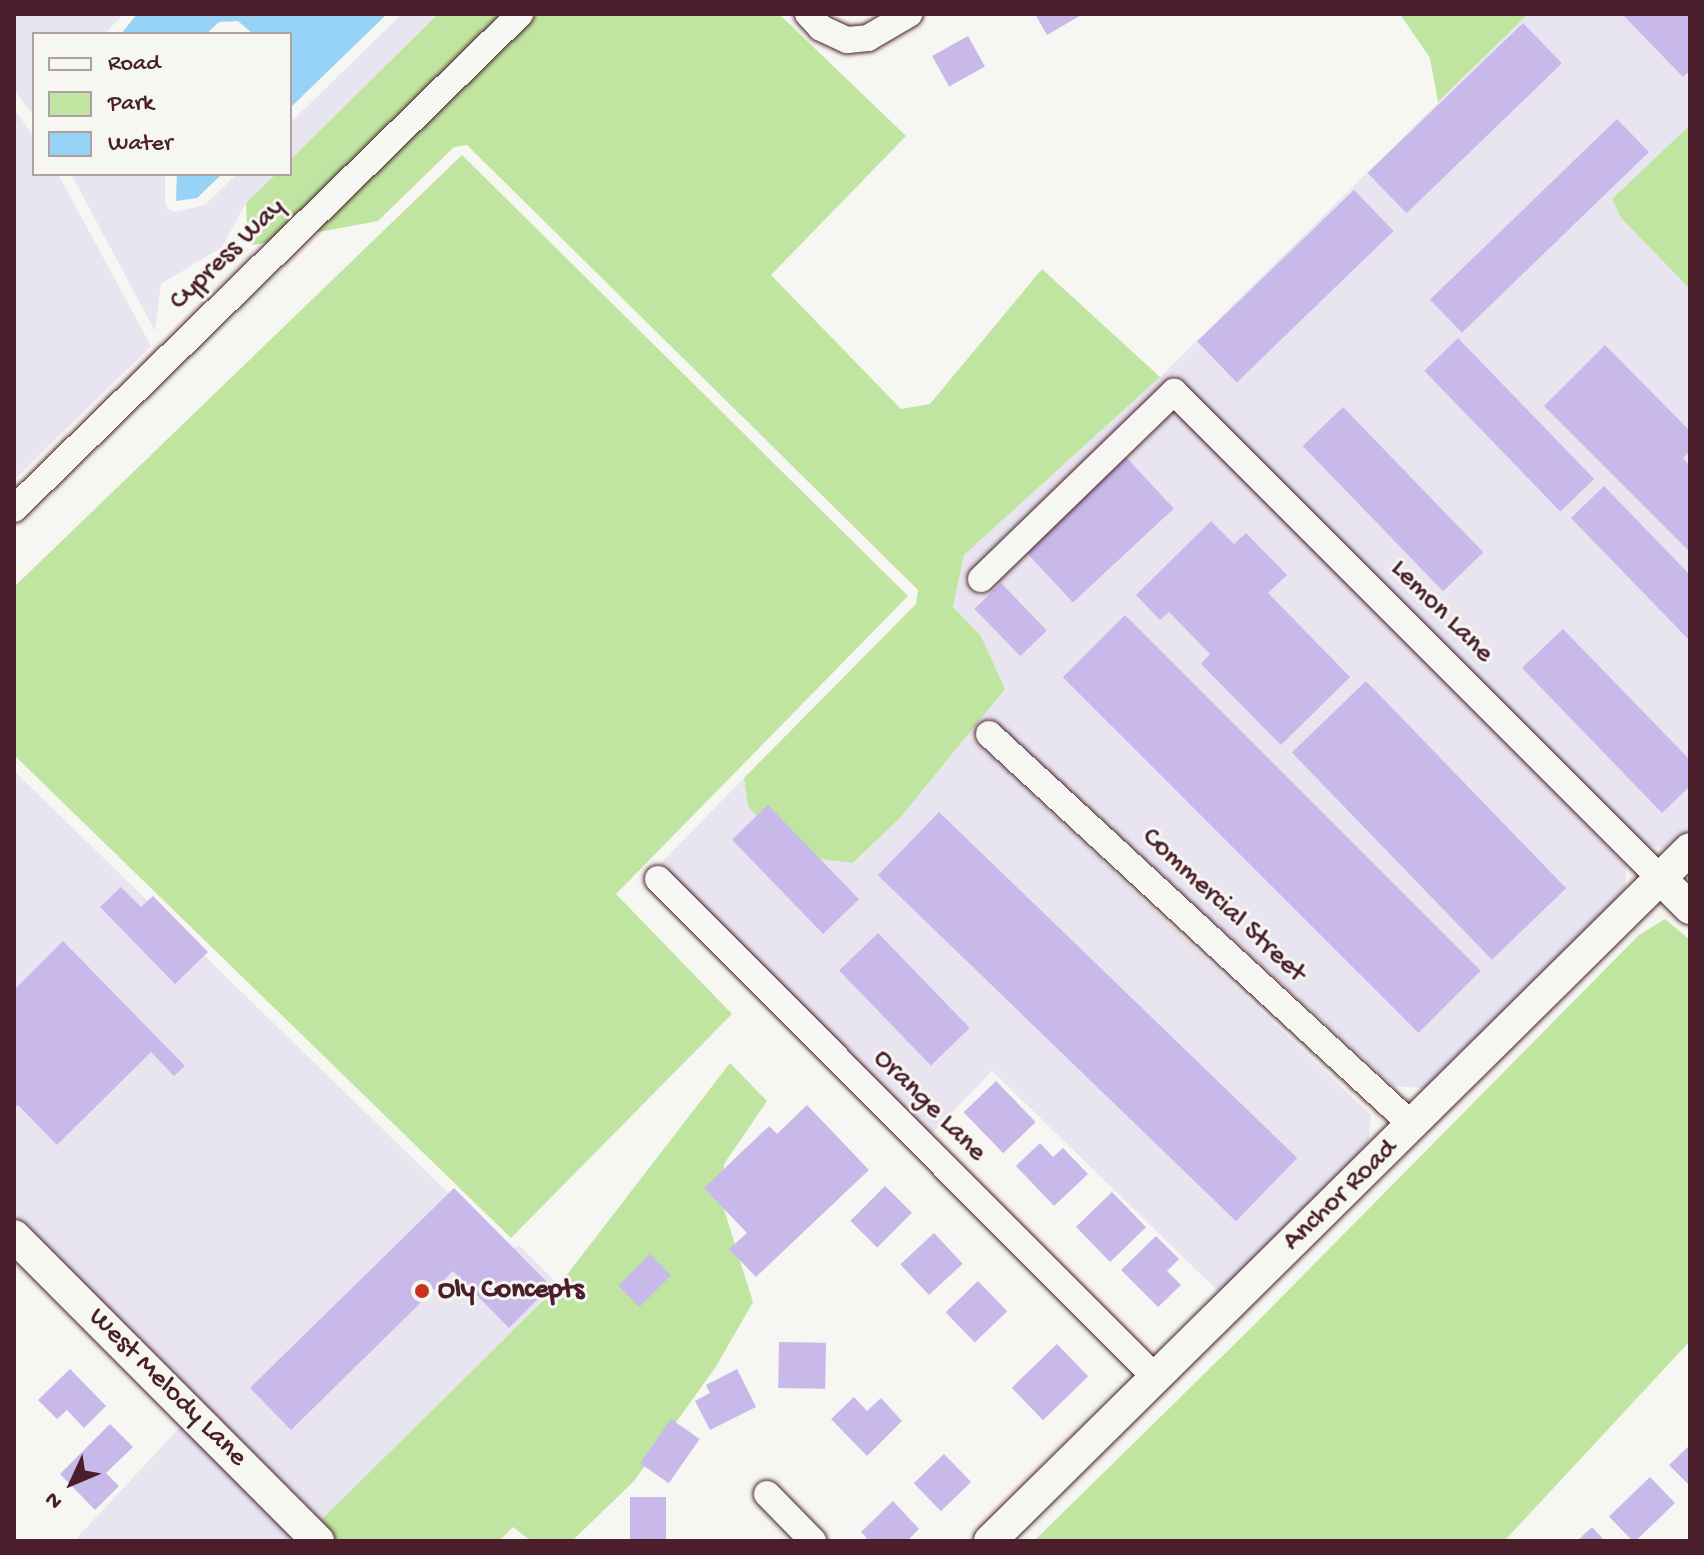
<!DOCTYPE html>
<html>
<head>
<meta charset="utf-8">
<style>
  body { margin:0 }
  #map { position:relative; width:1704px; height:1555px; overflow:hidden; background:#f6f6f2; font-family:"Gochi Hand",sans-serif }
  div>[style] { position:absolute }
  .built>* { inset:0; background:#e8e4f0 }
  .green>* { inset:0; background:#bfe5a0 }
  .water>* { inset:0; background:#97d2f7 }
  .building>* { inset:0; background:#c9b9ea; transform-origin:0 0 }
  .roads { filter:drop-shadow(0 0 2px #4a1f2b) drop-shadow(0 0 2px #4a1f2b) }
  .minor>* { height:26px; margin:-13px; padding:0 13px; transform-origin:13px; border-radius:13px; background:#f6f6f2 }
  .tertiary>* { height:32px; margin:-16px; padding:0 16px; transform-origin:16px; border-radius:16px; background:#f6f6f2 }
  .dots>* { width:22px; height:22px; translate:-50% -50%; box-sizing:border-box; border:4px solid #f6f6f2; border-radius:50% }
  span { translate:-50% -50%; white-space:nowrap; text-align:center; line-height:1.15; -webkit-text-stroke:6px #f6f6f2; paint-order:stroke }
  .street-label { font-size:28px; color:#4a1f2b }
  .poi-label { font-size:28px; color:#4a1f2b; font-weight:700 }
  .left { translate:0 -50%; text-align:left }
  .frame { position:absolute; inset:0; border:16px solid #4a1f2b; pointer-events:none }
  .legend { position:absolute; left:32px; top:32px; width:260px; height:144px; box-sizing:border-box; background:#f6f6f2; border:2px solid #b1a0a2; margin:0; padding:10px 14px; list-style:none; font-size:24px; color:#4a1f2b }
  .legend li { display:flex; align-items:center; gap:16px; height:40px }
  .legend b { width:40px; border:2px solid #b1a0a2 }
  .north { position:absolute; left:32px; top:1443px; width:80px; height:80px; -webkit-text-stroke:6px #f6f6f2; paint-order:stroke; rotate:226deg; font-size:22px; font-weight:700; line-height:32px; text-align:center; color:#4a1f2b }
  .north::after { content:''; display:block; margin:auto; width:28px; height:36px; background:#4a1f2b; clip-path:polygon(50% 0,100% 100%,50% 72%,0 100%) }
</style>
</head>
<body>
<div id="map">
  <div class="built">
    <div style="clip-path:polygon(14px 14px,123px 14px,105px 34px,34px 34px,34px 117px,14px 89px)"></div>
    <div style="clip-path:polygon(402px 14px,438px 14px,290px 160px,290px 123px)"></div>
    <div style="clip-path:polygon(1528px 14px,1690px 14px,1690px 125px,1612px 199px,1621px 218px,1690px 289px,1690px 838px,1685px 843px,1665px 848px,1648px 846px,1175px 374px,963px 580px,980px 597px,1173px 410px,1626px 866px,1625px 899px,1432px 1089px,1394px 1086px,989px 717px,971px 737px,1371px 1115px,1367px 1159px,1222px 1295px,992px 1071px,931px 1134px,661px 863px,744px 778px,748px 806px,854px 863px,900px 818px,1005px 689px,981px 636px,953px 607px,964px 555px,1160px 377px)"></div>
    <div style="clip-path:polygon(14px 109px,34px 137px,34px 174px,58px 174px,151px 346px,14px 480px)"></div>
    <div style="clip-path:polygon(71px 174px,165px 174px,165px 202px,167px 209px,176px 212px,205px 205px,237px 174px,276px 174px,246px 203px,222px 247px,161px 284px,155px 331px)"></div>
    <div style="clip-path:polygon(14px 771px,503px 1246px,512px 1249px,519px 1245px,559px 1285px,319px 1522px,14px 1216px)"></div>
    <div style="clip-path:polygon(183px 1424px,299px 1541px,74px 1541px)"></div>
  </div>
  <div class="green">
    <div style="clip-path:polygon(438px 14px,503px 14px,269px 242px,253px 245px,247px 230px,246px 203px,276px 174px,290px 174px,290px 160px)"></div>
    <div style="clip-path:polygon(537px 14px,779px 14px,906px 136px,771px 275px,901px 409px,930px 404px,1042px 269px,1160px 377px,964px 555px,953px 607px,981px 636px,1005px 689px,900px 818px,853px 863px,790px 855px,748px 806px,744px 778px,916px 604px,918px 590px,467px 145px,454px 147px,378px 221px,313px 233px)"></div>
    <div style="clip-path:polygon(1400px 14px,1528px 14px,1438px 102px,1430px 58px)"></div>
    <div style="clip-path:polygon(1690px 125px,1690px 289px,1621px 218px,1612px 199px)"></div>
    <div style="clip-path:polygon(462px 155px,908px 596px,616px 894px,732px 1014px,511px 1238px,14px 755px,14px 587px)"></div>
    <div style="clip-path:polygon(1665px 919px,1690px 940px,1690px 1341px,1506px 1539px,1034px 1541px,1253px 1326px,1639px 935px)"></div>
    <div style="clip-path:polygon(730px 1063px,767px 1101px,724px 1164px,723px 1206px,753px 1302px,717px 1365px,634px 1481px,572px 1541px,531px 1541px,513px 1527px,499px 1541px,337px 1541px,319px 1522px,559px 1285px)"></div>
  </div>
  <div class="water">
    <div style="clip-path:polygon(137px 14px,387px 14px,290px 108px,290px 34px,253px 34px,238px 21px,219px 22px,206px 34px,121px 34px)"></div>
    <div style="clip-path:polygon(177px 174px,222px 174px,197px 198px,176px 201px)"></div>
  </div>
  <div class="building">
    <div style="clip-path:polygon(1035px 14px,1083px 14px,1047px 35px)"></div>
    <div style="clip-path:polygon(1622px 14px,1690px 14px,1690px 71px,1683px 77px)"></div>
    <div style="left:1523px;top:23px;width:56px;height:216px;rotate:46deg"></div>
    <div style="left:968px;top:36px;width:35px;height:41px;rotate:61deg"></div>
    <div style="left:1617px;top:119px;width:46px;height:260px;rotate:46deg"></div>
    <div style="left:1354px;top:190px;width:57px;height:218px;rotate:46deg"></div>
    <div style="left:1458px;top:338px;width:196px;height:47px;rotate:46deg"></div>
    <div style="clip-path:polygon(1605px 345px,1690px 431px,1690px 451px,1683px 458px,1690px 466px,1690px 552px,1544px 406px)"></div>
    <div style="left:1343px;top:407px;width:202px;height:56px;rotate:46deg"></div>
    <div style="left:1124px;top:455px;width:73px;height:138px;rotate:47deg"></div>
    <div style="clip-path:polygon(1604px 486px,1690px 575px,1690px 641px,1571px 518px)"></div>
    <div style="clip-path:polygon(1211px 521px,1234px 544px,1246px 533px,1287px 575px,1268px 593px,1350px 677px,1281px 745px,1201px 664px,1210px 654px,1169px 612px,1160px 620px,1136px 595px)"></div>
    <div style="left:1001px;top:583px;width:66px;height:37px;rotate:46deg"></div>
    <div style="left:1125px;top:615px;width:503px;height:88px;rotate:45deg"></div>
    <div style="clip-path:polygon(1563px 629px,1690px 760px,1690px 786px,1662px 813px,1522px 668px)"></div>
    <div style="left:1366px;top:681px;width:288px;height:103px;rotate:46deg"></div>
    <div style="left:768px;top:805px;width:131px;height:50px;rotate:46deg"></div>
    <div style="left:939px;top:812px;width:498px;height:88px;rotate:44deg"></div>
    <div style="clip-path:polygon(121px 887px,141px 907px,153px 896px,208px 952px,175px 984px,100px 907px)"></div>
    <div style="left:878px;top:933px;width:132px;height:54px;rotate:46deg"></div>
    <div style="clip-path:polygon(63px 941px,185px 1066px,174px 1076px,151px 1052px,57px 1145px,18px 1105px,14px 1108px,14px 990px)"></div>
    <div style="left:996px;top:1081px;width:57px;height:45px;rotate:46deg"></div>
    <div style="clip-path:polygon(807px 1105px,869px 1170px,756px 1277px,729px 1249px,747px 1233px,704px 1188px,769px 1126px,777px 1134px)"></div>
    <div style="clip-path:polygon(1040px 1143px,1053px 1157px,1063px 1148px,1088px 1174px,1054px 1206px,1016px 1166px)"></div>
    <div style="left:885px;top:1186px;width:38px;height:49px;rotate:45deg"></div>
    <div style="clip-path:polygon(454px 1188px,551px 1286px,509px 1328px,453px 1271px,291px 1430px,250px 1388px)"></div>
    <div style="left:1112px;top:1192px;width:49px;height:50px;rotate:46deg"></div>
    <div style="left:934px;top:1233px;width:42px;height:46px;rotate:47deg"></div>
    <div style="clip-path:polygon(1156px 1236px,1179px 1259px,1167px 1271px,1181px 1285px,1158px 1307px,1121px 1270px)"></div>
    <div style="left:650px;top:1254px;width:30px;height:45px;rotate:45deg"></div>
    <div style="left:978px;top:1281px;width:42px;height:45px;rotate:46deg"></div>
    <div style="left:779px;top:1342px;width:47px;height:46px;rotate:1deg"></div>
    <div style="left:1057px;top:1344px;width:45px;height:63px;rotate:46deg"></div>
    <div style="clip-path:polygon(70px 1369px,106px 1406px,84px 1428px,67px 1410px,57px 1419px,38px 1400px)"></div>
    <div style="clip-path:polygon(737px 1369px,756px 1407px,710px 1430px,695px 1401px,710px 1393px,706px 1385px)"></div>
    <div style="clip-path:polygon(854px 1397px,867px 1411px,881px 1398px,902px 1421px,867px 1456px,831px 1419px)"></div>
    <div style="left:671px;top:1419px;width:35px;height:54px;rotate:35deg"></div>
    <div style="clip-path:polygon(110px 1424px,133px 1447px,106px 1473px,119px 1486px,95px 1510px,60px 1474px)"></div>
    <div style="clip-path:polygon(1690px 1445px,1690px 1486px,1669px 1465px)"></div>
    <div style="left:944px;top:1454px;width:39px;height:42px;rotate:46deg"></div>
    <div style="left:1650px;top:1477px;width:36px;height:57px;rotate:46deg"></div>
    <div style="left:630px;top:1497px;width:36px;height:44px"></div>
    <div style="clip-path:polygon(893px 1501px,919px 1529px,907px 1541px,869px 1541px,861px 1532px)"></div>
    <div style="clip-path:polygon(1592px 1527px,1605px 1541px,1577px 1541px)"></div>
  </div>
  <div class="roads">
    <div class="minor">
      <div style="left:808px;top:14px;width:19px;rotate:47deg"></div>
      <div style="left:821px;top:28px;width:29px;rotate:25deg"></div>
      <div style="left:847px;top:40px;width:21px;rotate:-5deg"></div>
      <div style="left:868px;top:38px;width:48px;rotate:-30.3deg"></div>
      <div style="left:14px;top:509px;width:708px;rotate:-44.37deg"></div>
      <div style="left:981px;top:579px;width:269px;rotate:-44.1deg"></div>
      <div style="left:1174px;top:392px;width:689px;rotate:45deg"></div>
      <div style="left:989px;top:734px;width:577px;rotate:42.75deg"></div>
      <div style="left:658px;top:879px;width:704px;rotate:45.06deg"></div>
      <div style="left:767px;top:1494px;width:66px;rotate:45.6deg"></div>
    </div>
    <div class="tertiary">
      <div style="left:1661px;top:879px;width:41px;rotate:45deg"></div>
      <div style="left:14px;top:1236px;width:431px;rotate:45.1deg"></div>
      <div style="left:990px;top:1541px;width:984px;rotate:-44.67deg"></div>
    </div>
  </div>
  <div class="dots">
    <div style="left:422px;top:1291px;background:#c8321e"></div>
  </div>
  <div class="street-label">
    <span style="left:228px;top:255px;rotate:-44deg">Cypress Way</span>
    <span style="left:1441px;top:612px;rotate:45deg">Lemon Lane</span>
    <span style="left:1223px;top:906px;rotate:43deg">Commercial Street</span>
    <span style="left:929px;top:1106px;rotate:45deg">Orange Lane</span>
    <span style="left:1341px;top:1196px;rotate:-44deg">Anchor Road</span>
    <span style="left:167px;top:1388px;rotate:45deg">West Melody Lane</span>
  </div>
  <div class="poi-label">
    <span class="left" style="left:438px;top:1291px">Oly Concepts</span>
  </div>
  <div class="frame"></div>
  <ul class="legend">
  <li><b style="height:10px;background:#f6f6f2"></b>Road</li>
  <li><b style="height:22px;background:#bfe5a0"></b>Park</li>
  <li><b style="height:22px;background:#97d2f7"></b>Water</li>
  </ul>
  <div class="north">N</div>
</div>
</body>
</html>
